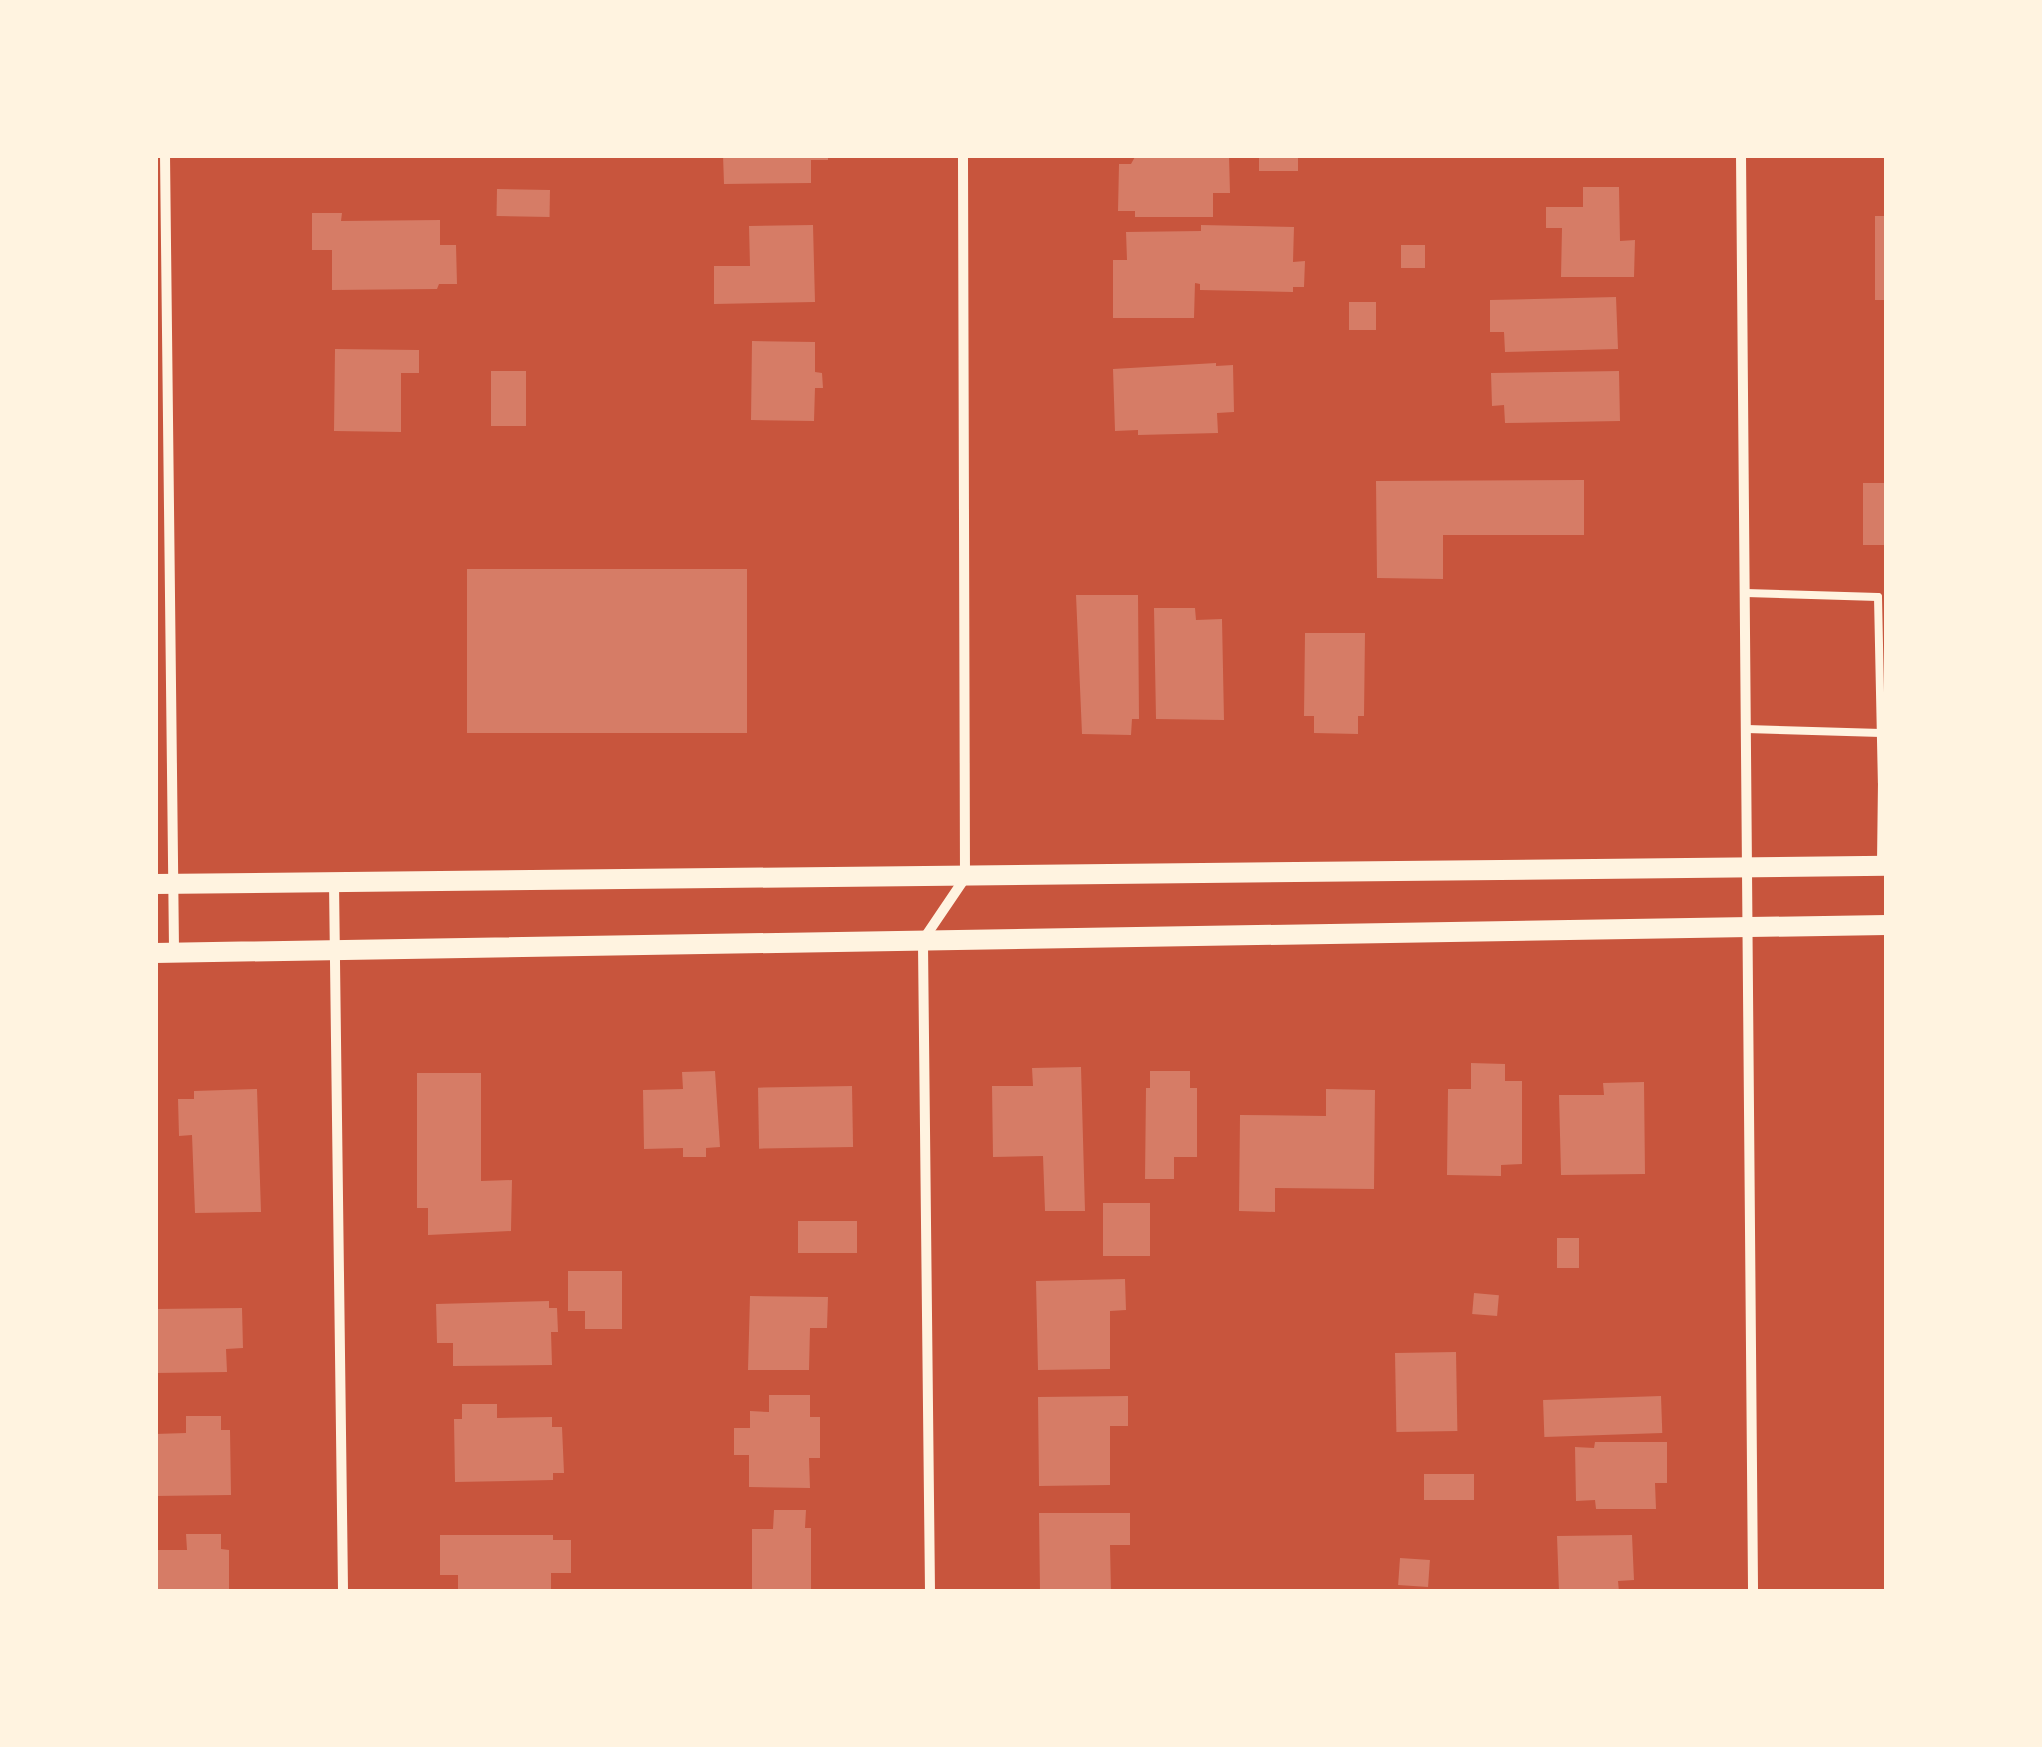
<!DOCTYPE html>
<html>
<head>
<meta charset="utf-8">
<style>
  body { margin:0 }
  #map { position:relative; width:2042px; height:1747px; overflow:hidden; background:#c8553d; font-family:Quicksand,sans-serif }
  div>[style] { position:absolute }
  .building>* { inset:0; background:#d67c66; transform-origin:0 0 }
  .service>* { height:8px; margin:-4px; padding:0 4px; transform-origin:4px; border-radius:4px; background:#fff3e0 }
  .minor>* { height:10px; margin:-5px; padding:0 5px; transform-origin:5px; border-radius:5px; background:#fff3e0 }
  .secondary>* { height:20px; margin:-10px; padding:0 10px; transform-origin:10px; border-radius:10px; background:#fff3e0 }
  span { translate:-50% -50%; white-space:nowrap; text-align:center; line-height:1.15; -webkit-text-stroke:9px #fff3e0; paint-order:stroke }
  .frame { position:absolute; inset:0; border:158px solid #fff3e0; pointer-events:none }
</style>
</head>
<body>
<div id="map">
  <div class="building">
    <div style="clip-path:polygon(723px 155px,828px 155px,828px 160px,811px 160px,811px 183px,724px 184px)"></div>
    <div style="clip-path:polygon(1136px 155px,1229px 155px,1230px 193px,1213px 193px,1213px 217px,1135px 217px,1135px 211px,1118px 211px,1119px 164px,1131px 164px)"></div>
    <div style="left:1259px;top:155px;width:39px;height:16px"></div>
    <div style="clip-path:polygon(1583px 187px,1619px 187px,1620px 241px,1635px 240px,1634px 277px,1561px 277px,1562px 228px,1546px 228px,1546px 207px,1583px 207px)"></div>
    <div style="left:497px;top:189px;width:53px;height:27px;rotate:1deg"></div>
    <div style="clip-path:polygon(312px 213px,342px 213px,341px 221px,440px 220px,440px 245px,456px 245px,457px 284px,439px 284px,437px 289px,332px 290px,332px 250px,312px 250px)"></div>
    <div style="left:1875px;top:216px;width:12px;height:84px"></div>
    <div style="clip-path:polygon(813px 225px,815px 302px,714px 304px,714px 266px,750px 266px,749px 226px)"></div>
    <div style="clip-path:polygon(1201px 225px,1294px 227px,1293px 262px,1305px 261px,1304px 287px,1293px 287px,1293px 292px,1200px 290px,1200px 284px,1195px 283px,1194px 318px,1113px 318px,1113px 260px,1127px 260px,1126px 232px,1201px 231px)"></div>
    <div style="left:1401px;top:245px;width:24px;height:23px"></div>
    <div style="clip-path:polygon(1616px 297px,1618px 349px,1505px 352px,1504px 332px,1490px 332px,1490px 300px)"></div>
    <div style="left:1349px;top:302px;width:27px;height:28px"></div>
    <div style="clip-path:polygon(752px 341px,815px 342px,815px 372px,822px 373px,823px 388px,815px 388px,814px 421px,751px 420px)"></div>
    <div style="clip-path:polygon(335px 349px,419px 350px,419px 373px,401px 373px,401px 432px,334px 431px)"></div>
    <div style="clip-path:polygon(1216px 363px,1216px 366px,1233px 365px,1234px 412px,1217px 413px,1218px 433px,1138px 435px,1138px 430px,1115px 431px,1113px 369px)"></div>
    <div style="left:491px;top:371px;width:35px;height:55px"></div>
    <div style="clip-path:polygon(1619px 371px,1620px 421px,1505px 423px,1504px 405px,1492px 406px,1491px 373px)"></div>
    <div style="clip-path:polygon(1584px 480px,1584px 535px,1443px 535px,1443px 579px,1377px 578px,1376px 481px)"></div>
    <div style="left:1887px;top:483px;width:62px;height:24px;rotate:90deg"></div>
    <div style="left:747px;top:569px;width:164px;height:280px;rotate:90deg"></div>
    <div style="clip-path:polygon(1076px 595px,1138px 595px,1139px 719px,1132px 719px,1131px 735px,1082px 734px)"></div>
    <div style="clip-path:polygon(1154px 608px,1195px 608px,1196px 620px,1222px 619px,1224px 720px,1156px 719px)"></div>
    <div style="clip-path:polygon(1305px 633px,1365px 633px,1364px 716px,1358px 716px,1358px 734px,1314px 733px,1314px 716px,1304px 716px)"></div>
    <div style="clip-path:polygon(1471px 1063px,1505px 1064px,1505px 1081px,1522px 1081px,1522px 1164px,1501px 1165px,1501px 1176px,1447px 1175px,1448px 1089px,1471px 1089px)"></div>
    <div style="clip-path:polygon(1081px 1067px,1085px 1211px,1045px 1211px,1043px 1156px,993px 1157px,992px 1086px,1033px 1086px,1032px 1068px)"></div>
    <div style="clip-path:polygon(715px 1071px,720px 1147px,706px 1148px,706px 1157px,683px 1157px,683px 1148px,644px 1149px,643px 1090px,683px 1089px,682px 1072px)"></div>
    <div style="clip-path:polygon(1150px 1071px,1190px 1071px,1190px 1088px,1197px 1088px,1197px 1157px,1174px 1157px,1174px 1179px,1145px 1179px,1146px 1088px,1150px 1088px)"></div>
    <div style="clip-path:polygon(417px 1073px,481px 1073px,481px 1181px,512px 1180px,511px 1231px,428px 1235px,428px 1208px,417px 1208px)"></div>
    <div style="clip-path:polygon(1644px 1082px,1645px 1174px,1561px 1175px,1559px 1095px,1604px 1095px,1603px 1083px)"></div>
    <div style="left:852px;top:1086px;width:61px;height:94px;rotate:89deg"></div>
    <div style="clip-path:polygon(257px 1089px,261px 1212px,195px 1213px,192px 1135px,179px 1136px,178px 1099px,194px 1099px,194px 1091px)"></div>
    <div style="clip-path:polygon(1326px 1089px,1375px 1090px,1374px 1189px,1275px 1188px,1275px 1212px,1239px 1211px,1240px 1115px,1326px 1116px)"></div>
    <div style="left:1150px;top:1203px;width:53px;height:47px;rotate:90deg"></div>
    <div style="left:857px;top:1221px;width:32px;height:59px;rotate:90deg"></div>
    <div style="left:1557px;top:1238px;width:22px;height:30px"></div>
    <div style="clip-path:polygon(568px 1271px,622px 1271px,622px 1329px,585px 1329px,585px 1311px,568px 1311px)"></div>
    <div style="clip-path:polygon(1125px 1279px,1126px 1310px,1110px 1311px,1110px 1369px,1038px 1370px,1036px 1281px)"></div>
    <div style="left:1474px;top:1293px;width:25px;height:21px;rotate:5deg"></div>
    <div style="clip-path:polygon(750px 1296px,828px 1297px,827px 1328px,810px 1328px,809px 1370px,748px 1370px)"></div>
    <div style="clip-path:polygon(549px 1301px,549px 1308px,557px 1308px,558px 1332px,551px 1332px,552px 1365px,453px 1366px,453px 1343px,437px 1343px,436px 1304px)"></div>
    <div style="clip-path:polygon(242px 1308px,243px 1348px,226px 1349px,227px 1372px,155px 1373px,155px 1309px)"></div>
    <div style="left:1456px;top:1352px;width:79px;height:61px;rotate:89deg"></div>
    <div style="clip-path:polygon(769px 1395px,810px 1395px,810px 1417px,820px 1417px,820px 1458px,809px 1458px,810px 1488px,749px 1487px,749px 1455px,734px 1455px,734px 1428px,750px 1428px,750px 1411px,769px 1412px)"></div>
    <div style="clip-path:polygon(1128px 1396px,1128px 1426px,1110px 1426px,1110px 1485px,1039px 1486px,1038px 1397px)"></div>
    <div style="left:1661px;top:1396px;width:37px;height:118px;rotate:88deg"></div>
    <div style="clip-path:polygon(462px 1404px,497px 1404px,497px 1418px,552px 1417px,552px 1427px,562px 1427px,564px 1473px,553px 1473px,553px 1480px,455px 1482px,454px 1419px,462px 1419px)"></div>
    <div style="clip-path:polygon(186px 1416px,221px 1416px,221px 1430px,230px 1430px,231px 1495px,155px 1496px,155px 1434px,186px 1433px)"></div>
    <div style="clip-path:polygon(1595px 1442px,1667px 1442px,1667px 1483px,1655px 1483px,1656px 1509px,1596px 1509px,1595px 1500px,1576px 1501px,1575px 1447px,1594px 1448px)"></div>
    <div style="left:1424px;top:1474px;width:50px;height:26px"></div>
    <div style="clip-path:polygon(774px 1510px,806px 1510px,805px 1528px,811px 1528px,811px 1592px,752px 1592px,752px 1529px,773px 1529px)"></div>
    <div style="clip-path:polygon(1039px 1513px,1130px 1513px,1130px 1545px,1110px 1545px,1111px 1592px,1040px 1592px)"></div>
    <div style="clip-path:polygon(186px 1534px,221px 1534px,221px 1549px,229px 1550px,229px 1592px,155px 1592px,155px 1550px,187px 1550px)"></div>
    <div style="clip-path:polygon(440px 1535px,553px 1535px,553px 1540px,571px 1540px,571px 1573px,551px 1573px,551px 1592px,458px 1592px,458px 1575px,440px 1575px)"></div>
    <div style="clip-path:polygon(1632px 1535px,1634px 1580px,1618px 1581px,1619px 1592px,1559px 1592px,1557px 1536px)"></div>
    <div style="left:1400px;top:1558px;width:30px;height:27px;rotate:4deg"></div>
  </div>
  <div class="service">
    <div style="left:1746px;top:593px;width:132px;rotate:1.7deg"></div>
    <div style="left:1878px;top:597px;width:186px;rotate:88.8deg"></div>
    <div style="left:1882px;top:783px;width:5px;rotate:-11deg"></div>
    <div style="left:1747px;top:729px;width:134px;rotate:1.7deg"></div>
    <div style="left:1881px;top:863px;width:80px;rotate:-89.3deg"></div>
  </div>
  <div class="minor">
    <div style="left:165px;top:155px;width:797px;rotate:89.35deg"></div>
    <div style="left:1741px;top:155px;width:1437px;rotate:89.52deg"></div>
    <div style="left:334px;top:883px;width:709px;rotate:89.27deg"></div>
    <div style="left:930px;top:1592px;width:652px;rotate:-90.62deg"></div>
    <div style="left:923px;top:940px;width:75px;rotate:-55.9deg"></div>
    <div style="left:965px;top:878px;width:723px;rotate:-90.16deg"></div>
  </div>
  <div class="secondary">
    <div style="left:155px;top:884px;width:1732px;rotate:-0.6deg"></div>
    <div style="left:155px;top:953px;width:1732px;rotate:-0.93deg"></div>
  </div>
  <div class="frame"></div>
</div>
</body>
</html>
